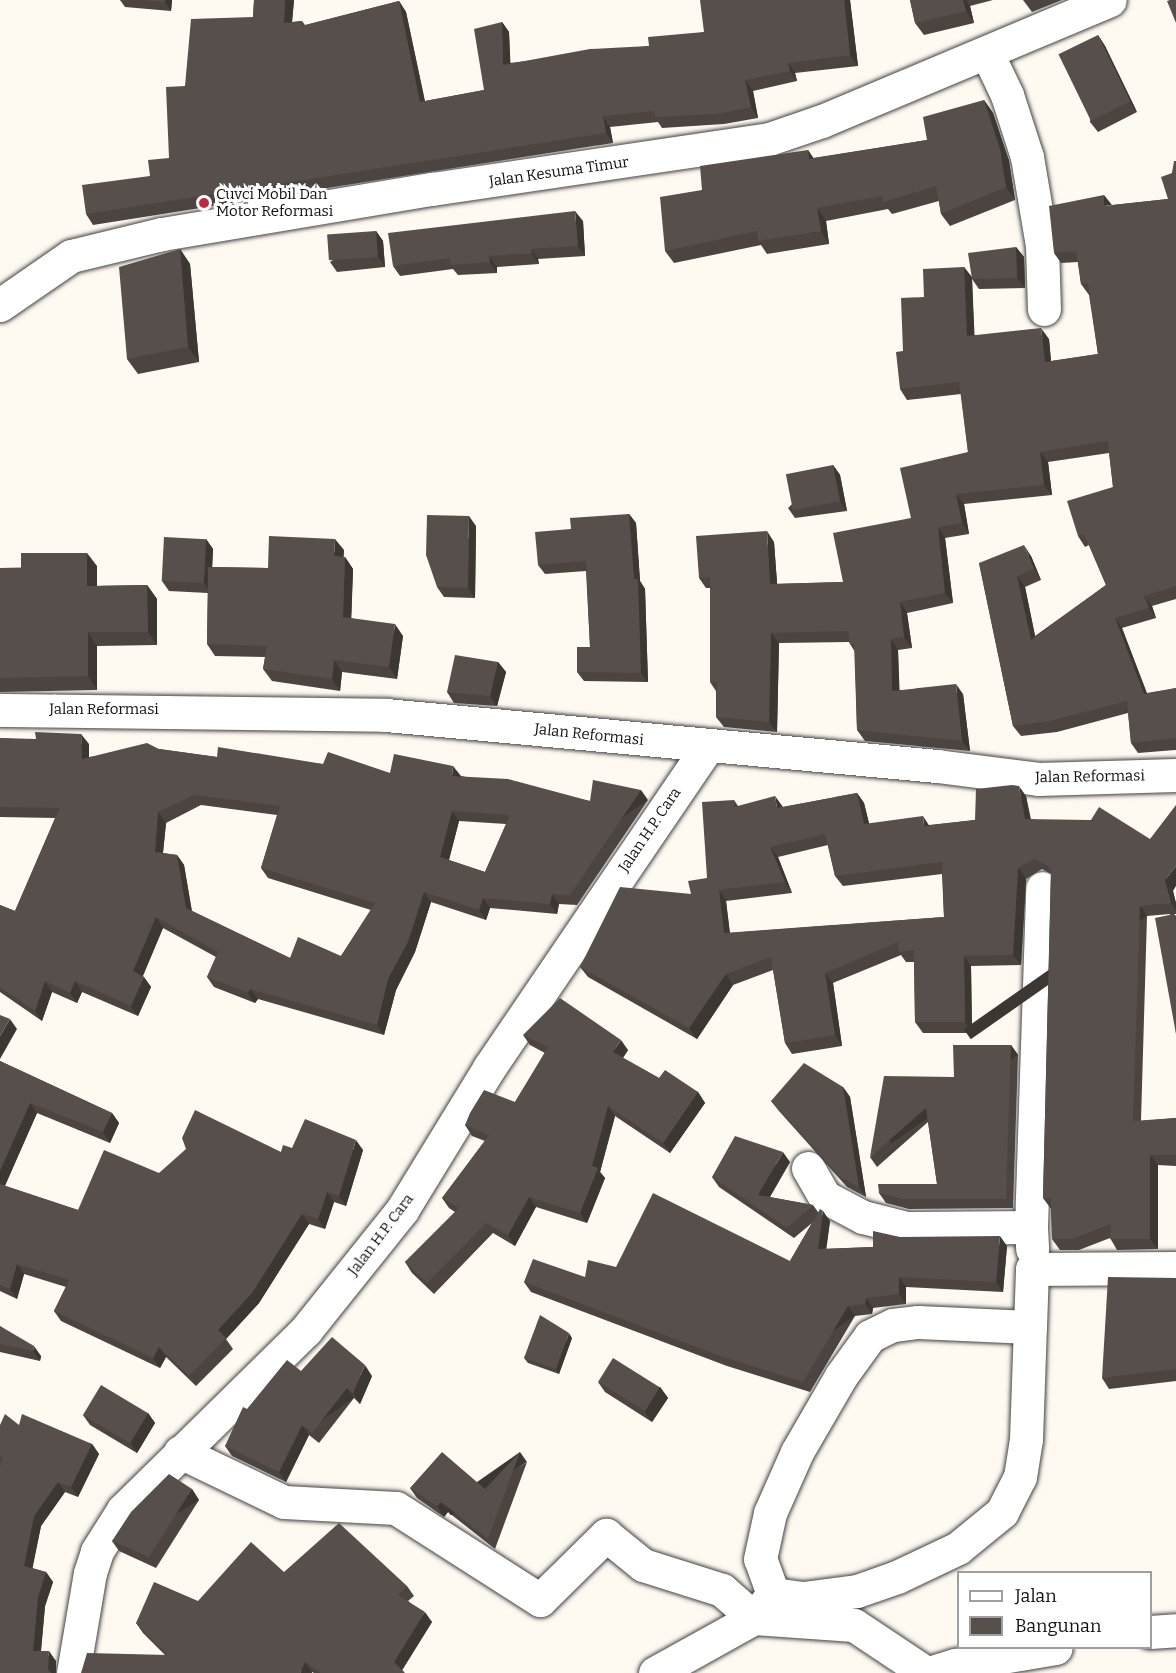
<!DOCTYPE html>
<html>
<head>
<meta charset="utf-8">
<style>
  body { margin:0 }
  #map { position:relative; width:1176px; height:1673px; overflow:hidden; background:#fffaf1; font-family:Bitter,serif }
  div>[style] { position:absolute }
  .roads { filter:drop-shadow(0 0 2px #424242) drop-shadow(0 0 2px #424242) }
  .minor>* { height:33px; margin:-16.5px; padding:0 16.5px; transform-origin:16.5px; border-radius:16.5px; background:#fff }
  .wall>* { inset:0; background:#4b4440 }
  .shaded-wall>* { inset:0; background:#3d3734; transform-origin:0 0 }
  .building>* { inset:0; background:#574f4b; transform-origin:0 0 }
  .dots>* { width:16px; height:16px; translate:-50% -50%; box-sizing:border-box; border:3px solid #fff; border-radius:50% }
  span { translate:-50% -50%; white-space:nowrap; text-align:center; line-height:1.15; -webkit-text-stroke:6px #fff; paint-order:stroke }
  .street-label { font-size:15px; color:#0f0f0f }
  .poi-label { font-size:15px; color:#0f0f0f }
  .left { translate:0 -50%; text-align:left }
  .legend { position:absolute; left:957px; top:1571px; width:195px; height:78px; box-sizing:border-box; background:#fff; border:2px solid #9f9f9f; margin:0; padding:8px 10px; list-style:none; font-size:18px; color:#0f0f0f }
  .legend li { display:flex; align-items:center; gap:12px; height:30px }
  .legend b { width:30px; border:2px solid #9f9f9f }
</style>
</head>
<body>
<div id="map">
  <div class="roads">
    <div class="minor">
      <div style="left:987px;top:53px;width:47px;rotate:64.5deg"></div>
      <div style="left:1007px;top:95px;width:65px;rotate:72.1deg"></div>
      <div style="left:1027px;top:157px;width:90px;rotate:80.4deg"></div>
      <div style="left:1042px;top:246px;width:63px;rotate:88.2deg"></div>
      <div style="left:0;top:305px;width:86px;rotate:-34.6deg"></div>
      <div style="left:71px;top:256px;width:94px;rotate:-13.6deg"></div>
      <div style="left:162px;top:234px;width:274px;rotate:-9.5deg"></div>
      <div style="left:432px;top:189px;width:341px;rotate:-8.4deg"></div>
      <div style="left:769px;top:139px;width:56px;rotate:-18.8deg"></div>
      <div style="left:822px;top:121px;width:312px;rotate:-22.8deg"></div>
      <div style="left:0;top:710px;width:386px;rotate:0.7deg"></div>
      <div style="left:386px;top:715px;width:553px;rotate:5.29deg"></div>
      <div style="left:937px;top:766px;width:102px;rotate:7.3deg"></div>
      <div style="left:1038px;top:779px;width:138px;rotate:-1.7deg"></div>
      <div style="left:808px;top:1168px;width:34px;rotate:60deg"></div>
      <div style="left:825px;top:1197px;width:43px;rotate:27.8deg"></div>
      <div style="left:863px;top:1217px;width:45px;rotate:14deg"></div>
      <div style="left:907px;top:1228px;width:124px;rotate:-0.5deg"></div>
      <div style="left:1031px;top:1227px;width:22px;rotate:87deg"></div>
      <div style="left:1031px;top:1227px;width:339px;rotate:-88.1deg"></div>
      <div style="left:180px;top:1452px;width:115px;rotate:25.7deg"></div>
      <div style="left:284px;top:1502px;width:112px;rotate:3.1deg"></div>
      <div style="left:396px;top:1508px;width:171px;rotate:32.6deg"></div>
      <div style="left:540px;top:1600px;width:93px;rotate:-44.6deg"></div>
      <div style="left:606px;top:1535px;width:48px;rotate:39deg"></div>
      <div style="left:643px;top:1565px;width:83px;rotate:17.6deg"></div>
      <div style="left:722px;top:1590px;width:43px;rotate:41.2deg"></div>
      <div style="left:754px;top:1618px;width:100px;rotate:4deg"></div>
      <div style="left:854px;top:1625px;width:87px;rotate:33.7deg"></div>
      <div style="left:773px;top:1594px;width:37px;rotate:-110deg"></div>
      <div style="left:760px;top:1559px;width:47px;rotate:-77.7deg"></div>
      <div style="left:770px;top:1513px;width:67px;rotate:-66.1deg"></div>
      <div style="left:797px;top:1452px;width:88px;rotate:-59.9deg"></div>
      <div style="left:841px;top:1376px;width:49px;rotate:-54.1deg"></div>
      <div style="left:870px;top:1336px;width:25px;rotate:-26deg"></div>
      <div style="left:893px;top:1325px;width:25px;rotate:-7deg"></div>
      <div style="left:918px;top:1322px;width:112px;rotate:2.6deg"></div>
      <div style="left:1030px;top:1327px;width:58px;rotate:-88deg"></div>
      <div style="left:1032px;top:1269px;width:144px;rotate:-0.4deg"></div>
      <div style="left:1150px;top:1632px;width:26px;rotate:-4deg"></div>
      <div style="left:73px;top:1673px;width:101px;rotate:-80.4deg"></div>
      <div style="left:90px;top:1573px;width:23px;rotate:-72deg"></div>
      <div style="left:97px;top:1551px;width:49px;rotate:-57.6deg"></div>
      <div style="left:123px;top:1510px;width:257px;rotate:-44.5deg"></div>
      <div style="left:306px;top:1330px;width:154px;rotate:-51.3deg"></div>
      <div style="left:402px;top:1210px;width:167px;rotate:-58.5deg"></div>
      <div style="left:489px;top:1068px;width:388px;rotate:-55.8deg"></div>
      <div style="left:655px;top:1673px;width:113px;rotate:-29.1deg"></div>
      <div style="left:754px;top:1618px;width:31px;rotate:-52deg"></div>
      <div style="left:773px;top:1594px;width:30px;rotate:8deg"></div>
      <div style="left:803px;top:1598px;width:54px;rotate:-7.4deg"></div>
      <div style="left:857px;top:1591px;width:42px;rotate:-19.3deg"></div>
      <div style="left:897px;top:1577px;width:68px;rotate:-25.4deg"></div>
      <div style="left:958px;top:1548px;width:57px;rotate:-39.3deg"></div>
      <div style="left:1002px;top:1512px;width:39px;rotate:-63deg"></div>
      <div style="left:1020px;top:1477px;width:38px;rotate:-81deg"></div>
      <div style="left:1026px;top:1439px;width:112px;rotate:-88deg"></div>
      <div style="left:929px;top:1673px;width:27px;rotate:-17deg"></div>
      <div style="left:955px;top:1665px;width:102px;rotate:-9.6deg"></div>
    </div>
  </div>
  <div class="wall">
    <div style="clip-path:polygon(120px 0,172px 0,171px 11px,125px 7px)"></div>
    <div style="clip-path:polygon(254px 0,294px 0,292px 22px,302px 21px,305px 25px,399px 1px,406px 12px,425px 101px,484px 90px,502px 22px,509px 32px,510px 63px,649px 46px,704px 32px,850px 0,858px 66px,795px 73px,797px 81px,753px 91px,758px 118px,724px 124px,662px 128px,658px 122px,610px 127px,613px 143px,93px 225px,86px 214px,150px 176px,169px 158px,185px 86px,253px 17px)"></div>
    <div style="clip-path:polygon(910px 0,993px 0,970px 6px,974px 23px,924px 35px,915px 23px)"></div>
    <div style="clip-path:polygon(1023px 0,1062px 0,1032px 12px)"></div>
    <div style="clip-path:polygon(1098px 35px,1105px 46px,1137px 112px,1098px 132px,1090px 122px)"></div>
    <div style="clip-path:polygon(984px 100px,993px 113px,1009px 161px,1015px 200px,950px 226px,941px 214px,939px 201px,892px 214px,888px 209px,826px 221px,829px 244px,767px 254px,761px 245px,674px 263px,665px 251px,702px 190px,808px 150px,813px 158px,927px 140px)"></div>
    <div style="clip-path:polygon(1176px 161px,1176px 599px,1152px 606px,1156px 618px,1122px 628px,1147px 693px,1176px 688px,1176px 750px,1138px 753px,1131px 743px,1128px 713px,1057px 732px,1021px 736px,1013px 726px,979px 563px,1031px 556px,1041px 580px,1025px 587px,1035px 636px,1106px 585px,1089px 545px,1085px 547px,1078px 536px,1113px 487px,1109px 453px,1048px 462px,1052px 495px,964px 504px,969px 534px,945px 538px,953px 603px,907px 613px,912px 648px,898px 650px,899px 690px,963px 694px,970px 751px,865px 741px,857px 730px,855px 652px,850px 644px,849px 642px,779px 643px,777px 732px,724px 727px,716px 717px,716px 691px,710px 682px,710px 588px,706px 588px,699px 578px,774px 542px,777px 584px,843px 582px,911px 518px,968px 452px,961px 394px,907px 400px,900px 389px,903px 351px,924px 297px,964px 267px,972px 277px,1016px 247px,1024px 257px,1025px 288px,979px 289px,972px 279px,974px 335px,1049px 339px,1051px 361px,1098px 354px,1089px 295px,1081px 284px,1078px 262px,1061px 263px,1054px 253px,1112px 205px,1168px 199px,1172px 173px)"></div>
    <div style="clip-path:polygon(583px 221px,585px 256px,538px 259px,539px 264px,497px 267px,497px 273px,458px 275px,453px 269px,400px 276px,393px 266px)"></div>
    <div style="clip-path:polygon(376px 231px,383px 241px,385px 267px,337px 272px,330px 262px)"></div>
    <div style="clip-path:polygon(180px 249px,190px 264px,199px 362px,138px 374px,127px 359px)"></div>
    <div style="clip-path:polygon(833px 465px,840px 475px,847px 511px,795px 518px,788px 508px)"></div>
    <div style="clip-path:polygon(629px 514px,636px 523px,640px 581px,645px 589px,648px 682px,584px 681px,577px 672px,590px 647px,586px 571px,545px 574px,538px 565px,571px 529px)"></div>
    <div style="clip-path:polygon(476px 526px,475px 598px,444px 597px,437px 587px)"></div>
    <div style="clip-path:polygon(206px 539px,213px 549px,212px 567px,268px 568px,344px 550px,343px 557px,345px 557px,353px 569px,351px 618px,403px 636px,397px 679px,342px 672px,340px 691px,272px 681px,263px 669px,265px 657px,215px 656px,207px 644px,208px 593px,169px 591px,162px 581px)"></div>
    <div style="clip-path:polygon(97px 566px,97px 586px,147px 585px,157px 599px,157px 645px,97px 646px,97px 690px,0 692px,0 568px)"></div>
    <div style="clip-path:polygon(498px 662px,506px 672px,497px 706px,454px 703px,447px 692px)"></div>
    <div style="clip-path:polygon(evenodd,0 738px,89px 744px,89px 757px,159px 749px,217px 757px,323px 764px,390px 773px,461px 776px,590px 801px,648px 800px,577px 905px,559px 904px,557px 914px,490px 908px,486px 920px,431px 902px,415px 952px,396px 990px,384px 1035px,258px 999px,255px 1003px,214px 987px,207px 977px,216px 957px,163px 928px,143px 976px,151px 987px,138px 1016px,82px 992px,77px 1003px,52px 992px,42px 1021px,0 992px,0 905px,15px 911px,55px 818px,0 817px,0 738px,201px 805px,277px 815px,261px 868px,268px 878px,371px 910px,341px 956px,290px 958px,192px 911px,184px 865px,177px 855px,163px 853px,166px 823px,201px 805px,0 738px,459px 821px,506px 824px,485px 872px,449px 860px,459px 821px)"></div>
    <div style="clip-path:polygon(evenodd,857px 793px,864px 803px,869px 824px,929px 825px,975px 820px,1026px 796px,1031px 819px,1150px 839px,1173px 891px,1176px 903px,1176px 914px,1174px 914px,1176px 916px,1176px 1034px,1170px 914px,1147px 916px,1141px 1121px,1176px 1118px,1176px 1166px,1158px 1165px,1158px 1249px,1117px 1250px,1110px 1238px,1079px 1250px,1060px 1250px,1052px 1239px,1051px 1209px,1043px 1198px,1051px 874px,1042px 869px,1026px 879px,1021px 965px,971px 966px,972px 1033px,923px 1033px,915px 1022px,914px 962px,906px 962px,901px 955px,833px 983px,842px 1046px,792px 1054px,785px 1043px,773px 970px,733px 985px,697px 1039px,588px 977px,580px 967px,691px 894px,707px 878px,734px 800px,738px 806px,783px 807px,857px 793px,828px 845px,835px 876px,843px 886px,942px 874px,944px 917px,730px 933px,726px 901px,792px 893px,778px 857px,828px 845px)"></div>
    <div style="clip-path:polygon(523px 1035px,628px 1050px,623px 1058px,659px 1078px,698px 1092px,705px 1103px,670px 1153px,615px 1116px,600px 1172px,605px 1178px,587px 1223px,536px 1207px,515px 1246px,493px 1233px,434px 1294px,412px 1273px,405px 1262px,455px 1212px,449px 1208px,442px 1198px,485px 1141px,472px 1136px,465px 1125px,515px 1102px,545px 1053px,530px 1045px)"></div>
    <div style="clip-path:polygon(1011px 1045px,1018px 1055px,1013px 1208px,909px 1209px,886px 1203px,879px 1193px,937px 1184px,928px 1122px,877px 1167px,870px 1157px,954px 1077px)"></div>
    <div style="clip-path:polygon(0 1061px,112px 1113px,119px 1123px,110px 1143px,37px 1113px,5px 1186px,78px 1210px,159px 1173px,281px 1152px,292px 1148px,363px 1150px,346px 1206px,334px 1202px,325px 1229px,309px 1224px,259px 1303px,226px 1339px,233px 1349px,196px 1386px,166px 1357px,160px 1368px,61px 1321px,54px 1311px,66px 1287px,24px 1274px,17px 1299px,0 1291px)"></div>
    <div style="clip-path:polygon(843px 1087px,850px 1097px,866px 1197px,847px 1187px,779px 1111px,771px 1101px)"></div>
    <div style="clip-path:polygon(790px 1162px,770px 1197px,813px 1205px,818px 1212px,830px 1221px,826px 1249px,873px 1247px,900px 1237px,1007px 1246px,1003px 1292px,906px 1287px,906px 1304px,873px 1308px,872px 1314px,855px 1316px,810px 1392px,727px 1366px,531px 1292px,524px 1282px,585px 1277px,616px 1267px,790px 1261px,812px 1223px,794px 1238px,719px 1187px,712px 1177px)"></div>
    <div style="clip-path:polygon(1176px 1278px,1176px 1381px,1109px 1389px,1102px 1378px)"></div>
    <div style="clip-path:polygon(0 1326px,41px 1356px,40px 1361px,0 1352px)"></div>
    <div style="clip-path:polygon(572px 1338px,559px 1374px,528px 1363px,524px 1358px)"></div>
    <div style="clip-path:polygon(301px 1371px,372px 1376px,360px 1404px,354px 1398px,319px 1443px,309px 1435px,286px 1482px,232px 1456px,225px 1446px)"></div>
    <div style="clip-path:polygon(598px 1382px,660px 1387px,668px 1398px,652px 1422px,605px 1392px)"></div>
    <div style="clip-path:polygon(148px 1413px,155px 1423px,137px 1453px,90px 1425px,83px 1415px)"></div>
    <div style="clip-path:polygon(0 1425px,19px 1425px,92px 1444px,99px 1454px,78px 1497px,65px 1492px,41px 1526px,32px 1568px,46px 1572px,53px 1582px,45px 1606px,41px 1651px,56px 1661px,56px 1673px,0 1673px)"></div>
    <div style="clip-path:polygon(527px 1462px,495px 1549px,448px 1512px,444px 1517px,417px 1498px,410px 1488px,485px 1489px)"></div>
    <div style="clip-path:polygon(192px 1489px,199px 1500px,156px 1568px,119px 1551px,112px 1541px)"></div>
    <div style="clip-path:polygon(284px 1572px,407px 1586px,414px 1596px,408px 1601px,432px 1622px,402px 1670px,405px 1673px,314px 1673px,312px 1672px,165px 1655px,143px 1633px,136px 1623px,198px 1601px)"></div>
  </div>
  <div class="shaded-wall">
    <div style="clip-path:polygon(165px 0,172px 0,171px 11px,165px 2px)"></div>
    <div style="clip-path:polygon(285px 0,294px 0,291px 34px,284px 23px)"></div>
    <div style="clip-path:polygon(844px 0,850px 0,858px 66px,850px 55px)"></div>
    <div style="clip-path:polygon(963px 0,966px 0,970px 6px,974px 23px,966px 11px)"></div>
    <div style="clip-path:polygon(399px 1px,406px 12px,427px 112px,420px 102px)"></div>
    <div style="clip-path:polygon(502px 22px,509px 32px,511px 75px,503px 65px)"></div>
    <div style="clip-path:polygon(1098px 35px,1105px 46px,1137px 112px,1130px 102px)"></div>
    <div style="clip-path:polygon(788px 63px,795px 73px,797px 81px,790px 71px)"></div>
    <div style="clip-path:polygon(745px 80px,753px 91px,758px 118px,751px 107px)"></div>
    <div style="clip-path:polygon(984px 100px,993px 113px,1009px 161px,1015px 200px,1006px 187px)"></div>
    <div style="clip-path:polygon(603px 116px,610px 127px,613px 143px,606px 133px)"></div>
    <div style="clip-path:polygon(808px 150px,817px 163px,809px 159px)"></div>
    <div style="clip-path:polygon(1104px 195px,1112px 205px,1104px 206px)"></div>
    <div style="clip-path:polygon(817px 208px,826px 221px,829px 244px,821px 231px)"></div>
    <div style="clip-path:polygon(575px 211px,583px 221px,585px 256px,578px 246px)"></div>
    <div style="clip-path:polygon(376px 231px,383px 241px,385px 267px,378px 257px)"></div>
    <div style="clip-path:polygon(1016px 247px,1024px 257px,1025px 288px,1017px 278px)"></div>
    <div style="clip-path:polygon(180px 249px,190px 264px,199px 362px,188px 347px)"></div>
    <div style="clip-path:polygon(531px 249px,538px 259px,539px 264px,532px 253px)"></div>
    <div style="clip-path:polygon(489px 256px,497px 267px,497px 273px,490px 262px)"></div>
    <div style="clip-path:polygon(964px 267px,972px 278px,975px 346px,967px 336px)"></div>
    <div style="clip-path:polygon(1041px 328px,1049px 339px,1052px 373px,1045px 362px)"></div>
    <div style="clip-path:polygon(1040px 452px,1048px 462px,1052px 495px,1044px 485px)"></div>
    <div style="clip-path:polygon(833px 465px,840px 475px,847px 511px,840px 501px)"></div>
    <div style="clip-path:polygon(956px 494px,964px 504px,969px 534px,962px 523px)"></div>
    <div style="clip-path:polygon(629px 514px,636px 523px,640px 581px,645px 589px,648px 682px,641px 673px)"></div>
    <div style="clip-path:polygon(469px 516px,476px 526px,475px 598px,468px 588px)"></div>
    <div style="clip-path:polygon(938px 527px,945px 538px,953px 603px,945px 593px)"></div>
    <div style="clip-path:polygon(767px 531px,774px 542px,778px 595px,770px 584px)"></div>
    <div style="clip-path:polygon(206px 539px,213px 549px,211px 594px,204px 583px)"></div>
    <div style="clip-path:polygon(335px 539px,344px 550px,343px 568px,334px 556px)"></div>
    <div style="clip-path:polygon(1024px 545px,1031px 556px,1041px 580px,1034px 569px)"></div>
    <div style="clip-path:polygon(87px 553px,97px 566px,97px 600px,87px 586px)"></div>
    <div style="clip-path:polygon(345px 557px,353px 569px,351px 629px,343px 617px)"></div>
    <div style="clip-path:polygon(1017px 576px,1025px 587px,1038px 650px,1031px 640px)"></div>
    <div style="clip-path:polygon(147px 585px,157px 599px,157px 645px,148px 632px)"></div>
    <div style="clip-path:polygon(1144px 596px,1152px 606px,1156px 618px,1149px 608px)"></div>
    <div style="clip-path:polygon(900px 602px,907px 613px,912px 648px,904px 637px)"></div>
    <div style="clip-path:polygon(1115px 618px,1122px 628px,1151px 705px,1144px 694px)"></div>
    <div style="clip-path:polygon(395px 624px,403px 636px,397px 679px,389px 667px)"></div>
    <div style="clip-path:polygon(88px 632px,97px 646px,97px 690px,88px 676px)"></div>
    <div style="clip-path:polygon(771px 633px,779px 643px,777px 732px,769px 722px)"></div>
    <div style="clip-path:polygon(891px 639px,898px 650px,900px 702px,892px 691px)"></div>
    <div style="clip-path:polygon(334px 660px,342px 672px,340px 691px,332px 679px)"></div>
    <div style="clip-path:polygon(498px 662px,506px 672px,497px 706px,490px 696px)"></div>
    <div style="clip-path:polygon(956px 684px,963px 694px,970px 751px,962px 741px)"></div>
    <div style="clip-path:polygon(81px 734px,89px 744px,89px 769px,82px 759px)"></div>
    <div style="clip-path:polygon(453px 766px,461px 776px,459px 786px,452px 776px)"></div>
    <div style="clip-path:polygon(1019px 786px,1026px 796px,1032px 830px,1025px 819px)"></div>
    <div style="left:641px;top:790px;width:12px;height:127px;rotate:55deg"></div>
    <div style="clip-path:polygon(857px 793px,864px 803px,872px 835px,864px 824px)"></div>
    <div style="clip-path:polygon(775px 796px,783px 807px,777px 808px)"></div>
    <div style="clip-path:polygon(452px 811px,459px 821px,447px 867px,440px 857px)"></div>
    <div style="clip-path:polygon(158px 812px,166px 823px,162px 862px,155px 852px)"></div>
    <div style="clip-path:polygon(923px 816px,930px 827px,924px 826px)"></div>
    <div style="clip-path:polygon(770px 847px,778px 857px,792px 893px,785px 882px)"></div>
    <div style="clip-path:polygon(177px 855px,184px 865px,193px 919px,186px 908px)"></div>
    <div style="clip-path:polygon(1176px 866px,1176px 886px,1173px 891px,1176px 903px,1176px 910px,1171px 903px,1165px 880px)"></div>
    <div style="clip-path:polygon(1018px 868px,1026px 879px,1021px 965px,1013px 955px)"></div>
    <div style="clip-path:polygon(719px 890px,726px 901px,731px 944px,724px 933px)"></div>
    <div style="clip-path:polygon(424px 892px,431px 902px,415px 952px,396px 990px,384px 1035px,377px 1025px,388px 979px)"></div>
    <div style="clip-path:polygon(552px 894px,559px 904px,557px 914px,550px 904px)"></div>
    <div style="clip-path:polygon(483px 898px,490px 908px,486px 920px,479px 910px)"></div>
    <div style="left:1140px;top:906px;width:12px;height:215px;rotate:55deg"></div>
    <div style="clip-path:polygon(156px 917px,163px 928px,140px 982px,133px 971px)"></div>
    <div style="clip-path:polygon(964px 956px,971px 966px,972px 1033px,965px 1022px)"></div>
    <div style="clip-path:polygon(825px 973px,833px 983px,842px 1046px,835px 1035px)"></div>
    <div style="clip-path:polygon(726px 974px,733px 985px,697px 1039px,689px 1028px)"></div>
    <div style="clip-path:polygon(144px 977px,151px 987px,138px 1016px,131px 1006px)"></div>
    <div style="clip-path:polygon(45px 981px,52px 992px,42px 1021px,35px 1011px)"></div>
    <div style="clip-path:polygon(75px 981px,82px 992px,77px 1003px,70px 993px)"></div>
    <div style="clip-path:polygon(250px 989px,258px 999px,255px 1003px,248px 993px)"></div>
    <div style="clip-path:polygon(10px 1019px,17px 1029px,0 1059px,0 1036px)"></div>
    <div style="clip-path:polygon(621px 1040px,628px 1050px,620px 1062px,613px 1052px)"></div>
    <div style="left:1011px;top:1045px;width:12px;height:154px;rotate:55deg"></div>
    <div style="clip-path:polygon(843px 1087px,850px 1097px,866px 1197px,859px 1187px)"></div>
    <div style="clip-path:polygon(698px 1092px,705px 1103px,670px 1153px,663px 1143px)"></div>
    <div style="clip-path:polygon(30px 1103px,37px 1113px,2px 1192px,0 1190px,0 1171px)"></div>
    <div style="clip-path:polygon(608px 1106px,615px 1116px,600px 1172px,605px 1178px,587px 1223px,580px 1213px)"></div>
    <div style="clip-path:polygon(112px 1113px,119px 1123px,110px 1143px,103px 1132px)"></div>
    <div style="clip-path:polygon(356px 1140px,363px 1150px,346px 1206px,339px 1196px)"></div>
    <div style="clip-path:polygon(783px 1152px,790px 1162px,765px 1205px,758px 1195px)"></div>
    <div style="clip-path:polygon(1150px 1155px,1158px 1165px,1158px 1249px,1150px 1239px)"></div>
    <div style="clip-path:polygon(327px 1192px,334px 1202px,325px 1229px,318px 1219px)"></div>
    <div style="clip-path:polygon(529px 1197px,536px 1207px,515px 1246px,508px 1235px)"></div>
    <div style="clip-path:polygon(823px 1211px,830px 1221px,825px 1259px,818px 1249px)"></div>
    <div style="clip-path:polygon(302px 1214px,309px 1224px,259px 1303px,226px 1339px,218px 1330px)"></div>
    <div style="clip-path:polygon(1000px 1236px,1007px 1246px,1003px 1292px,996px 1282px)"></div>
    <div style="clip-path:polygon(17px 1264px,24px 1274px,17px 1299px,10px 1289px)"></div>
    <div style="clip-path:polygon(899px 1277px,906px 1287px,906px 1304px,899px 1294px)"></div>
    <div style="clip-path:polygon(866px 1298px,873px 1308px,872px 1314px,865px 1304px)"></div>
    <div style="left:848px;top:1306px;width:12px;height:88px;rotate:55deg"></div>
    <div style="clip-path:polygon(569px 1333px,572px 1338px,559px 1374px,556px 1369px)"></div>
    <div style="clip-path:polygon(34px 1346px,41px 1356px,40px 1361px,33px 1351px)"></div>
    <div style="clip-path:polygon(159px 1347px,166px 1357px,160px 1368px,153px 1358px)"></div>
    <div style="clip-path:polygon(365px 1365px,372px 1376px,360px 1404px,353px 1393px)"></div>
    <div style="clip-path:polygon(660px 1387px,668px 1398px,652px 1422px,645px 1412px)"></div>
    <div style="left:347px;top:1388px;width:12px;height:57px;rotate:55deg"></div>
    <div style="clip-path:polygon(148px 1413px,155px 1423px,137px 1453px,130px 1442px)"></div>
    <div style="clip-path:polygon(302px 1425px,309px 1435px,286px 1482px,279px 1472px)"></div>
    <div style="clip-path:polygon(92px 1444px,99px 1454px,78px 1497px,71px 1487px)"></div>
    <div style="left:520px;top:1452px;width:12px;height:93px;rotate:55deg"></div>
    <div style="clip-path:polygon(58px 1482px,65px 1492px,41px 1526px,31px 1576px,24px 1566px,34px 1516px)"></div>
    <div style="left:192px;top:1489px;width:13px;height:80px;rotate:58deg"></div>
    <div style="clip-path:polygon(441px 1502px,448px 1512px,444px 1517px,437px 1506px)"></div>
    <div style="clip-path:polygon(46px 1572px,53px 1582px,45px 1606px,40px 1661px,33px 1651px,38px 1597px)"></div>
    <div style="clip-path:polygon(425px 1612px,432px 1622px,401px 1672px,394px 1662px)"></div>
    <div style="clip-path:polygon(49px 1651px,56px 1661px,56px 1673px,51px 1673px,48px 1669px)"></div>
    <div style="clip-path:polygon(305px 1662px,312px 1672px,312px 1673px,300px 1673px)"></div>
  </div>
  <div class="building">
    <div style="clip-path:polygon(141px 0,165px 0,165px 2px)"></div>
    <div style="clip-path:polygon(254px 0,285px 0,284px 23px,302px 21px,302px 26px,399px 1px,420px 102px,484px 90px,474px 29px,502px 22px,503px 65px,590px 49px,649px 46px,648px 37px,704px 32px,700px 0,844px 0,850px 55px,788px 63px,790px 71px,745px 80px,751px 107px,717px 114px,655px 117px,654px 111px,603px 116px,606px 133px,86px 214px,82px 185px,150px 176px,148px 160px,169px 158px,166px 87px,185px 86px,191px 19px,253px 17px)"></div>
    <div style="clip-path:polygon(910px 0,963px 0,966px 11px,915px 23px)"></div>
    <div style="clip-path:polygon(1170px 0,1176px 0,1176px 23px,1167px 1px)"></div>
    <div style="left:1098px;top:35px;width:74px;height:44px;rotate:64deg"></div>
    <div style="clip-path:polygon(984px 100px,1000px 149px,1006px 187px,941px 214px,936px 186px,883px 202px,882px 196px,817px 208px,821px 231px,758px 241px,757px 231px,665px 251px,660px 197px,702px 190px,700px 166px,808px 150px,809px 159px,927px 140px,923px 117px)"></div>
    <div style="clip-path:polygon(1174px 161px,1176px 161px,1176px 586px,1144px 596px,1149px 608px,1115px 618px,1144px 694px,1176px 688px,1176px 738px,1131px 743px,1127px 701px,1050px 721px,1013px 726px,979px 563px,1024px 545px,1034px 569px,1017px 576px,1031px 640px,1106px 585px,1084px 534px,1078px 536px,1067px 501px,1113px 487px,1108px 441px,1040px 452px,1044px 485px,956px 494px,962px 523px,938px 527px,945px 593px,900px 602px,904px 637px,891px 639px,892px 691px,956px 684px,962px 741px,857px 730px,854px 644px,850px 644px,848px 631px,771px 633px,769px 722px,716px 717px,717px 682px,710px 682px,710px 577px,699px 578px,696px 536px,767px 531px,770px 584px,843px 582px,833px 533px,911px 518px,900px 468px,968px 452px,959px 382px,900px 389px,896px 352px,903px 351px,901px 298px,924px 297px,923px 269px,964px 267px,967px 336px,1041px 328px,1045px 362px,1098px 354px,1088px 283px,1081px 284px,1076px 251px,1054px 253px,1049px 206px,1104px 195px,1104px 206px,1168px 199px,1161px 177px,1172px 173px)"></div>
    <div style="clip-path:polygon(575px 211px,578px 246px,531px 249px,532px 253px,489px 256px,490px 262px,451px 265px,450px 258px,393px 266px,388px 233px)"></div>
    <div style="left:376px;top:231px;width:26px;height:49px;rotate:86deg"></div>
    <div style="clip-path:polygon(1016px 247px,1017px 278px,972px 279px,968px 253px)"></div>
    <div style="clip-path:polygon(180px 249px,188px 347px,127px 359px,119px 267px)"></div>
    <div style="left:833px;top:465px;width:37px;height:48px;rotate:79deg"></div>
    <div style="clip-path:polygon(629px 514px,634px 579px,638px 579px,641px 673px,577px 672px,577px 647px,590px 647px,586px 561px,538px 565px,535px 532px,571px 529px,570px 518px)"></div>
    <div style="clip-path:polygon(427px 515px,469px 516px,468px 588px,437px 587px,426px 555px)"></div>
    <div style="clip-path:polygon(269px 536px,335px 539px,334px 556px,345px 557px,343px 617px,395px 624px,389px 667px,334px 660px,332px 679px,263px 669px,267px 646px,207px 644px,208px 567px,268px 568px)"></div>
    <div style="left:164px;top:537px;width:42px;height:44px;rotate:3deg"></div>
    <div style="clip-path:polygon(21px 553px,87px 553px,87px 586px,147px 585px,148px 632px,88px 632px,88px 676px,0 678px,0 568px,21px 568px)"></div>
    <div style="clip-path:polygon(455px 655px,498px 662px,490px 696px,447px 692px)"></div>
    <div style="clip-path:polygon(evenodd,35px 732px,81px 734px,82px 759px,147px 743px,159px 749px,217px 757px,218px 747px,323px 764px,328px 752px,390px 773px,394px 754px,453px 766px,452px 776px,508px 779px,590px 801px,593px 780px,641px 790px,570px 895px,552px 894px,550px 904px,483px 898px,479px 910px,424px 892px,408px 942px,388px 979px,377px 1025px,250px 989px,248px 993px,207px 977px,218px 952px,156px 917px,133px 971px,144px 977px,131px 1006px,75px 981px,70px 993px,45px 981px,35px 1011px,0 987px,0 905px,15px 911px,60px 808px,0 807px,0 738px,36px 739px,35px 732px,194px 795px,280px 806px,261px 868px,375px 903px,341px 956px,298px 937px,290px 958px,186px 908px,177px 855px,155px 852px,158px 812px,194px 795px,35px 732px,452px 811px,510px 815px,485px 872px,440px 857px,452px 811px)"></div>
    <div style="clip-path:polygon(evenodd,1012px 785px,1019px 786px,1025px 819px,1091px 820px,1099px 807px,1150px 839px,1176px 805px,1176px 866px,1165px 880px,1171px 903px,1140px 906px,1133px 1121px,1176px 1118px,1176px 1155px,1150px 1155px,1150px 1239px,1110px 1239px,1111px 1224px,1072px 1239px,1052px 1239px,1051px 1198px,1043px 1198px,1051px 868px,1035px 859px,1018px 868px,1013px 955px,964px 956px,965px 1022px,915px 1022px,914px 950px,899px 952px,898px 942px,825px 973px,835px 1035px,785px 1043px,771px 957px,726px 974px,689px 1028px,580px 967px,620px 887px,691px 894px,688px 881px,707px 878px,702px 802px,734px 800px,734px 807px,775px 796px,777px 808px,857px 793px,864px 824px,923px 816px,924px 826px,975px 820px,976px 789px,1012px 785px,825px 834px,835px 876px,942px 862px,944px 917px,724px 933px,719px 890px,785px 882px,770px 847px,825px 834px)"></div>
    <div style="clip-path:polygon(1174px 914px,1176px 921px,1176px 1034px,1155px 918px)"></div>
    <div style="clip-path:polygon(560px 998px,621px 1040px,613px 1052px,659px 1078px,665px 1070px,698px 1092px,663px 1143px,608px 1106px,592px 1166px,598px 1168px,580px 1213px,529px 1197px,508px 1235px,486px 1223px,427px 1283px,405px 1262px,459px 1208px,442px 1198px,489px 1135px,465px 1125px,470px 1113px,484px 1090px,515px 1102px,548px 1047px,523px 1035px)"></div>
    <div style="clip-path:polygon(0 1015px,10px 1019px,0 1036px)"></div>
    <div style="clip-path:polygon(953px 1045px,1011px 1045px,1006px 1199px,902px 1199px,879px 1193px,878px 1184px,937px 1184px,926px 1108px,870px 1157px,884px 1076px,954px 1077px)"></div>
    <div style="clip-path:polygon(0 1061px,112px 1113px,103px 1132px,30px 1103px,0 1171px)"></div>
    <div style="clip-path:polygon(804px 1063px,843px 1087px,859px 1187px,840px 1177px,771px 1101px)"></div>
    <div style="clip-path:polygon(195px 1110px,281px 1152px,283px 1145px,292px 1148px,305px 1119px,356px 1140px,339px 1196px,327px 1192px,318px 1219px,302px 1214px,252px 1293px,218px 1330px,226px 1338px,189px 1376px,159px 1347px,153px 1358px,54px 1311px,69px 1280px,17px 1264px,10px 1289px,0 1285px,0 1184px,78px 1210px,104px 1150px,159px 1173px,186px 1149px,182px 1138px)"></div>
    <div style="clip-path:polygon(735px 1136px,783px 1152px,758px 1195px,813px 1205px,787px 1228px,712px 1177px)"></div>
    <div style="clip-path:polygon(653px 1193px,790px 1261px,820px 1209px,823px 1211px,818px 1249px,873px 1247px,873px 1231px,900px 1237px,1000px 1236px,996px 1282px,899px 1277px,899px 1294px,866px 1298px,865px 1304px,848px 1306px,803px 1382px,720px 1356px,524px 1282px,533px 1259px,585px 1277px,588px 1260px,616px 1267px)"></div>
    <div style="clip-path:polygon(1108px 1277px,1176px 1278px,1176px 1369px,1102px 1378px)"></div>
    <div style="clip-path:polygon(540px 1315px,569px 1333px,556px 1369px,524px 1358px)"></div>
    <div style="clip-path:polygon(0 1326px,34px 1346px,33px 1351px,0 1344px)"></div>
    <div style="clip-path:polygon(332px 1337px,365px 1365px,353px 1393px,347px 1388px,312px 1433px,302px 1425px,279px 1472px,225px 1446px,243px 1407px,247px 1409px,287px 1360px,301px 1371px)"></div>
    <div style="left:613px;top:1358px;width:55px;height:28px;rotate:32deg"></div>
    <div style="left:101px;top:1385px;width:55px;height:35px;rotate:31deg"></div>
    <div style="clip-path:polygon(5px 1414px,19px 1425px,22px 1414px,92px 1444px,71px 1487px,58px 1482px,34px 1516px,24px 1566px,46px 1572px,38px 1597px,33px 1651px,49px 1651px,48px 1669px,51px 1673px,0 1673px,0 1466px,3px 1458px,0 1456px,0 1425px)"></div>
    <div style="clip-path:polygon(442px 1452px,485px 1489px,520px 1452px,488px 1539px,441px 1502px,437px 1506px,410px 1488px)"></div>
    <div style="clip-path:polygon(169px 1474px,192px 1489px,149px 1557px,112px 1541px,131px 1512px)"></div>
    <div style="clip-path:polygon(339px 1523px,407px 1586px,398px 1595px,425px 1612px,394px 1662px,404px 1672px,404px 1673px,321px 1673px,305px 1662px,300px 1673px,81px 1673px,87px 1653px,168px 1655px,136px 1623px,154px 1582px,198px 1601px,251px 1542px,284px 1572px)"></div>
  </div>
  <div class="dots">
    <div style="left:204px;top:203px;background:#be2840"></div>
  </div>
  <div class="street-label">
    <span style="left:559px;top:172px;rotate:-8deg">Jalan Kesuma Timur</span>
    <span style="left:104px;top:710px">Jalan Reformasi</span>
    <span style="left:589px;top:735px;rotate:6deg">Jalan Reformasi</span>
    <span style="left:1090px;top:777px;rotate:-1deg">Jalan Reformasi</span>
    <span style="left:650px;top:830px;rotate:-56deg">Jalan H.P. Cara</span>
    <span style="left:381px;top:1235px;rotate:-53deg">Jalan H.P. Cara</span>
  </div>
  <div class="poi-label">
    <span class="left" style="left:216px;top:203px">Cuvci Mobil Dan<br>Motor Reformasi</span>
  </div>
  <ul class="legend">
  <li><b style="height:8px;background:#fff"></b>Jalan</li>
  <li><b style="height:16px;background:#574f4b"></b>Bangunan</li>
  </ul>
</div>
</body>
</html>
